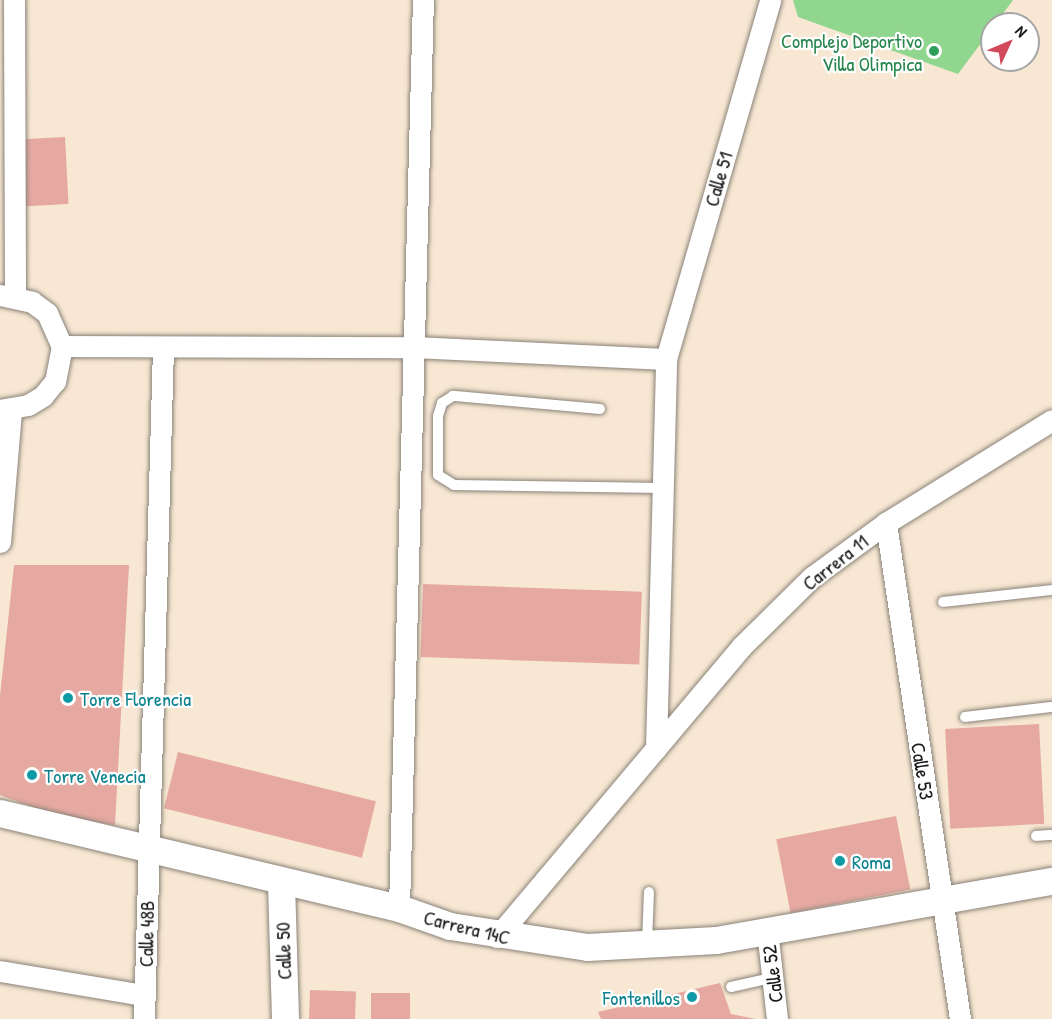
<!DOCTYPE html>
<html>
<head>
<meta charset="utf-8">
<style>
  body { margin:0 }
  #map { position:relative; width:1052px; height:1019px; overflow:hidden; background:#f7e7d3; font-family:"Patrick Hand",sans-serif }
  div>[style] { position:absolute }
  .green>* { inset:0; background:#91d68f }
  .building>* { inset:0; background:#e5a9a2; transform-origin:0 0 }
  .roads { filter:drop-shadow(0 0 2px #8a8278) drop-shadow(0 0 2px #8a8278) }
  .service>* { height:10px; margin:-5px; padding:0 5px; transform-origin:5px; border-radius:5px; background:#fff }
  .minor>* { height:21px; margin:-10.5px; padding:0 10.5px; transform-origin:10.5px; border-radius:10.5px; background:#fff }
  .tertiary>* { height:27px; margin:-13.5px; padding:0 13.5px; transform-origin:13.5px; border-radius:13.5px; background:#fff }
  .dots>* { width:16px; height:16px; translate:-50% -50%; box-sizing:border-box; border:3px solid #fff; border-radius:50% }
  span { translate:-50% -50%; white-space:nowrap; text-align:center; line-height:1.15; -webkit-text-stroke:4.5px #fff; paint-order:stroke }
  .leisure-label { font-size:20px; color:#27864d }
  .right { translate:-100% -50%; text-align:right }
  .street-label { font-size:20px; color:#1c1c1c }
  .culture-label { font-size:20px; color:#0d838f }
  .left { translate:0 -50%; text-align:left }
  .north { position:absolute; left:980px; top:12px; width:60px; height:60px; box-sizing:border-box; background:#fff; border:2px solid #a4a4a4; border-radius:50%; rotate:46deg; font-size:16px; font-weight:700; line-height:24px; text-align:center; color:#1c1c1c }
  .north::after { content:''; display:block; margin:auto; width:21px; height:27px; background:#d1495b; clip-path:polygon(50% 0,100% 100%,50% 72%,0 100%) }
</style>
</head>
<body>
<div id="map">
  <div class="green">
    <div style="clip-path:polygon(793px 0,1013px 0,958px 74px,798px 17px)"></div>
  </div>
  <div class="building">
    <div style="left:65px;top:137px;width:67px;height:43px;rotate:87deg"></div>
    <div style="clip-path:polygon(14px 565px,129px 565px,115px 825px,58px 816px,0 795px,0 696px)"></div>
    <div style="left:423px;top:584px;width:219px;height:73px;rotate:2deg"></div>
    <div style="left:1039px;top:724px;width:100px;height:94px;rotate:87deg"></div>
    <div style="left:178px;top:752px;width:204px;height:58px;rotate:14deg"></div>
    <div style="left:896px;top:816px;width:75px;height:122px;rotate:79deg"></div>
    <div style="clip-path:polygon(720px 983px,731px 1014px,756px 1019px,601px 1019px,598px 1012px)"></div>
    <div style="left:310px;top:990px;width:46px;height:29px;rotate:2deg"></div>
    <div style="left:371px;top:993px;width:39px;height:26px"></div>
  </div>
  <div class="roads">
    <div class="service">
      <div style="left:600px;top:409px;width:148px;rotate:-174.9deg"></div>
      <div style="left:453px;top:396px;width:13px;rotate:148deg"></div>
      <div style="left:442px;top:403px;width:14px;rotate:107deg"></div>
      <div style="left:438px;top:416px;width:59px;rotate:90deg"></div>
      <div style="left:438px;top:475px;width:19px;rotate:32deg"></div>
      <div style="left:454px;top:485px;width:209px;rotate:0.8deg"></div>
      <div style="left:943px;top:602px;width:110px;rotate:-6.3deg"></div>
      <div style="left:965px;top:717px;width:88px;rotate:-6.6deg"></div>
      <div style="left:1036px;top:836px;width:16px;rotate:-4deg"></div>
      <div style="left:647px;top:943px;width:51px;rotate:-87.8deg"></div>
      <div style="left:731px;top:987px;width:45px;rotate:-12.8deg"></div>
    </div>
    <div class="minor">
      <div style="left:14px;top:0;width:295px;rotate:89.8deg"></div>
      <div style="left:0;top:295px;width:33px;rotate:12deg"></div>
      <div style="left:32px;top:302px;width:19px;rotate:36deg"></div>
      <div style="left:47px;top:313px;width:36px;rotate:66deg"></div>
      <div style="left:62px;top:346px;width:36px;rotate:101deg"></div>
      <div style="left:55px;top:381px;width:19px;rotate:129deg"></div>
      <div style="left:43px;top:396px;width:17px;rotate:149deg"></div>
      <div style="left:28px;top:405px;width:28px;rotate:170deg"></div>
      <div style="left:62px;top:346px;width:351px;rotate:0.2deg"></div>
      <div style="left:413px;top:347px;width:253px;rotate:2.7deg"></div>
      <div style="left:886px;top:523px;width:501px;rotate:81.51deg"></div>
      <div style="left:0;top:542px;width:132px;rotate:-85.2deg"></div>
      <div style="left:656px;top:748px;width:389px;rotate:-88.5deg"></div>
      <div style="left:666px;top:359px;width:374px;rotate:-73.8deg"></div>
      <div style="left:399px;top:908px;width:908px;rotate:-88.49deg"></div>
      <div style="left:767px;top:930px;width:90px;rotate:83.6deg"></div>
      <div style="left:497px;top:937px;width:379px;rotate:-49.9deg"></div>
      <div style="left:741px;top:647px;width:100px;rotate:-44.6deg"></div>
      <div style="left:812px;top:577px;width:92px;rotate:-36.1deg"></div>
      <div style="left:886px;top:523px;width:195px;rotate:-31.8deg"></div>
      <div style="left:0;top:971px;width:146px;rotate:9.5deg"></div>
      <div style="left:144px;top:1019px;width:670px;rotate:-88.38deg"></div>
    </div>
    <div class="tertiary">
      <div style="left:0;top:813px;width:410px;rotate:13.4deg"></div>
      <div style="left:399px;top:908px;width:54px;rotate:19.4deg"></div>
      <div style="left:450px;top:926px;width:139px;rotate:8.7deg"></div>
      <div style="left:587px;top:947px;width:129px;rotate:-3.1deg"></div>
      <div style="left:716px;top:940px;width:341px;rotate:-10deg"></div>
      <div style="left:281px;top:883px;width:136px;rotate:88.3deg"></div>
    </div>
  </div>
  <div class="dots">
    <div style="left:934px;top:51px;background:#2e9e5b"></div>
    <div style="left:68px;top:698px;background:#0f9aa8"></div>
    <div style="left:32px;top:775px;background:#0f9aa8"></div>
    <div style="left:840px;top:861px;background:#0f9aa8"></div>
    <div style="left:692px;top:997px;background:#0f9aa8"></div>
  </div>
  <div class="leisure-label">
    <span class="right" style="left:922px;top:52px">Complejo Deportivo<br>Villa Olimpica</span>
  </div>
  <div class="street-label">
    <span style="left:718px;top:179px;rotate:-74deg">Calle 51</span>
    <span style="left:835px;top:562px;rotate:-38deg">Carrera 11</span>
    <span style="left:923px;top:771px;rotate:81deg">Calle 53</span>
    <span style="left:467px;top:927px;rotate:14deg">Carrera 14C</span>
    <span style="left:146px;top:934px;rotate:-89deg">Calle 48B</span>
    <span style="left:283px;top:951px;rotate:-92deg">Calle 50</span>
    <span style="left:772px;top:974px;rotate:-97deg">Calle 52</span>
  </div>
  <div class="culture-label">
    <span class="left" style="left:80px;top:698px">Torre Florencia</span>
    <span class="left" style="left:44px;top:775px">Torre Venecia</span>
    <span class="left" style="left:852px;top:861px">Roma</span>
    <span class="right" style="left:680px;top:997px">Fontenillos</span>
  </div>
  <div class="north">N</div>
</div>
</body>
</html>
